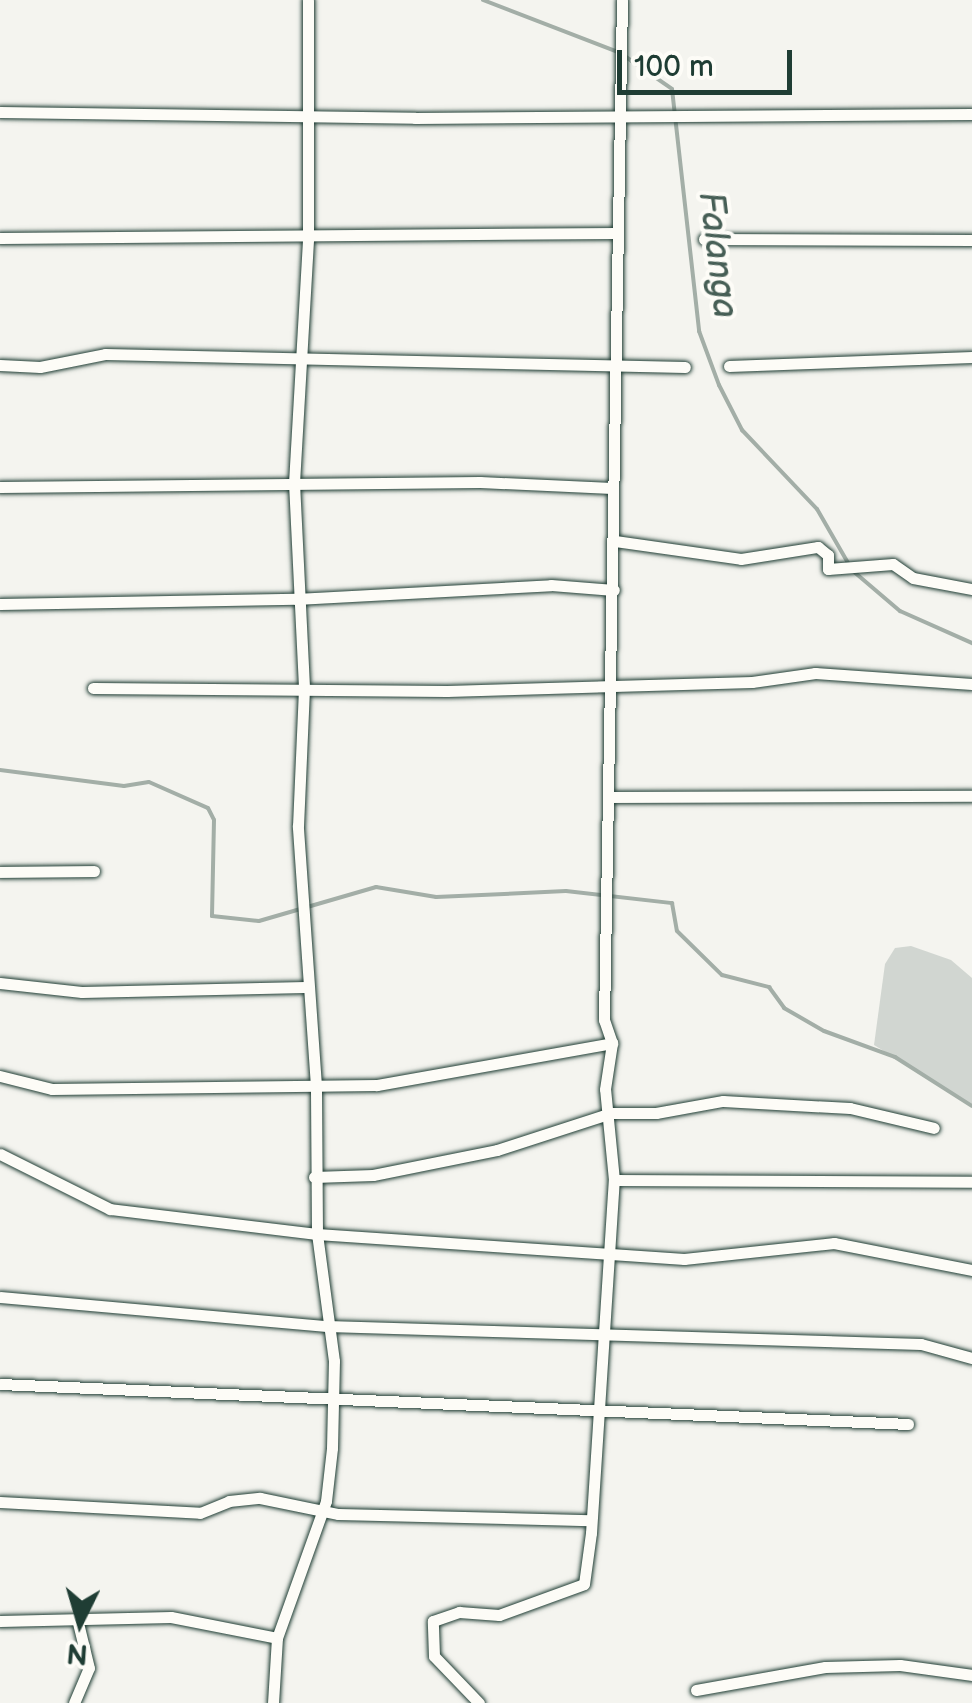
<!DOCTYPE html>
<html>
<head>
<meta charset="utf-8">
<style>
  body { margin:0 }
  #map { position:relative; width:972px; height:1703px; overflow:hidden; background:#f4f4ef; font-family:"Balsamiq Sans",sans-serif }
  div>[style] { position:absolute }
  .green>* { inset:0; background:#d1d6d1 }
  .stream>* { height:4px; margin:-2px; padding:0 2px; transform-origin:2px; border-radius:2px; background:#a3aea7 }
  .roads { filter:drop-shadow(0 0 2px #1f3d34) drop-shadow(0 0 2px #1f3d34) }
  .street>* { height:11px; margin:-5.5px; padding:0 5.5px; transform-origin:5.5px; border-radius:5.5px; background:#fdfcf7 }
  span { translate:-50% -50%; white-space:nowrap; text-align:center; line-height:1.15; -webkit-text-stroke:8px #fdfcf7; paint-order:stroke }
  .water-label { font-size:35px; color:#475f56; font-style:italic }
  .north { position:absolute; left:30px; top:1573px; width:100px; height:100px; -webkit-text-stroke:8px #fdfcf7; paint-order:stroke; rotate:185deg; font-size:28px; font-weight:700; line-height:40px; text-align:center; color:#1f3d34 }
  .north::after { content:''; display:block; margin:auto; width:35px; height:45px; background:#1f3d34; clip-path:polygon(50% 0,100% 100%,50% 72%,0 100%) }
  .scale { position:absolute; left:617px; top:50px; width:175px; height:45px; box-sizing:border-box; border:5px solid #1f3d34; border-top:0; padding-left:12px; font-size:30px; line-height:35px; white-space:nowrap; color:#1f3d34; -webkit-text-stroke:8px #fdfcf7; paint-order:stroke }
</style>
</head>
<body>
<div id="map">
  <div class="green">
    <div style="clip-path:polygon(911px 946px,951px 960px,972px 978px,972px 1105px,874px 1045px,885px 964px,895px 948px)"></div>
  </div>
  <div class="stream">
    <div style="left:483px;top:0;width:145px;rotate:21.1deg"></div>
    <div style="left:626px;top:57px;width:56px;rotate:34.8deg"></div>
    <div style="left:672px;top:89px;width:244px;rotate:83.6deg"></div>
    <div style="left:699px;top:331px;width:58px;rotate:69.7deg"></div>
    <div style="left:719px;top:385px;width:51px;rotate:62.9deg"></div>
    <div style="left:742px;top:430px;width:109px;rotate:46.5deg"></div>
    <div style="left:817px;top:509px;width:62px;rotate:60.1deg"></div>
    <div style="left:853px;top:571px;width:62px;rotate:40.4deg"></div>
    <div style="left:900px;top:611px;width:79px;rotate:24deg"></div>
    <div style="left:0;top:770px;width:125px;rotate:7.4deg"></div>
    <div style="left:124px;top:786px;width:25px;rotate:-9deg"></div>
    <div style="left:149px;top:782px;width:64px;rotate:23.8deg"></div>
    <div style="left:208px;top:808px;width:13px;rotate:63deg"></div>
    <div style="left:214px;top:820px;width:96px;rotate:91.2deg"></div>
    <div style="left:212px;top:916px;width:47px;rotate:6.1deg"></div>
    <div style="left:259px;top:921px;width:122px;rotate:-16.2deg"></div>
    <div style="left:376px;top:887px;width:61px;rotate:9.5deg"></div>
    <div style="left:436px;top:897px;width:130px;rotate:-2.6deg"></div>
    <div style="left:566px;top:891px;width:107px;rotate:6.5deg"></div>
    <div style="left:672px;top:903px;width:28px;rotate:80deg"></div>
    <div style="left:677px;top:931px;width:63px;rotate:44.4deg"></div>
    <div style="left:722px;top:975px;width:49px;rotate:14.3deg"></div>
    <div style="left:769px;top:987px;width:26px;rotate:54deg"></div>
    <div style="left:784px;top:1008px;width:46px;rotate:29.9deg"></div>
    <div style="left:824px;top:1031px;width:76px;rotate:20.1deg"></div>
    <div style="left:895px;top:1057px;width:91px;rotate:32.5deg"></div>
  </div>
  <div class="roads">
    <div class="street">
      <div style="left:0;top:112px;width:415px;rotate:0.8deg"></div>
      <div style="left:415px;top:118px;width:557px;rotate:-0.41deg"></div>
      <div style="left:0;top:238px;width:616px;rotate:-0.47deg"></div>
      <div style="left:704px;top:239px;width:268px;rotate:0.2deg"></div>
      <div style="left:0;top:365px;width:40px;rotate:2.9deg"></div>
      <div style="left:40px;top:367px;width:66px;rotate:-11.3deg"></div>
      <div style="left:105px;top:354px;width:580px;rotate:1.28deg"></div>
      <div style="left:729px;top:366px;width:243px;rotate:-2.1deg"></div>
      <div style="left:0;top:487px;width:480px;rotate:-0.6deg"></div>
      <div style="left:480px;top:482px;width:132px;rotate:2.6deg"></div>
      <div style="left:615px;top:541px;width:127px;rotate:8.1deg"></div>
      <div style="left:741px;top:559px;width:78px;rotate:-8.9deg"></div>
      <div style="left:818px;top:547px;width:13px;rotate:39deg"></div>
      <div style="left:828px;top:555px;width:14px;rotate:90deg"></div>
      <div style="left:828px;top:569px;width:65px;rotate:-4.4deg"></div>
      <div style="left:893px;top:564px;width:24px;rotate:35deg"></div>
      <div style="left:913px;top:578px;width:60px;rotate:10.6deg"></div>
      <div style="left:0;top:604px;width:296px;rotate:-1deg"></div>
      <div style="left:296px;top:599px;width:255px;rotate:-3.1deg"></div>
      <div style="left:551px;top:585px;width:63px;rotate:4.5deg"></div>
      <div style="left:93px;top:688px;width:354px;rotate:0.5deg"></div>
      <div style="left:447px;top:691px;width:305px;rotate:-1.7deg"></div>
      <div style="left:752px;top:682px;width:64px;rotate:-8.1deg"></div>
      <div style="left:815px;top:673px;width:157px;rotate:4deg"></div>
      <div style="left:613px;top:797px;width:359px;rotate:-0.2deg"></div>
      <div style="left:0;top:872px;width:94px;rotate:-0.6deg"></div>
      <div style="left:0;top:983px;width:82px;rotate:6.3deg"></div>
      <div style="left:82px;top:992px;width:223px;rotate:-1.3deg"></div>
      <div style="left:0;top:1076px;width:54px;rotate:14deg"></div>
      <div style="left:52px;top:1089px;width:325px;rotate:-0.7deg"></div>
      <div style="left:377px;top:1085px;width:239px;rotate:-10.1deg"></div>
      <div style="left:0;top:1154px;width:123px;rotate:26.6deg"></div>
      <div style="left:110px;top:1209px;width:209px;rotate:6.9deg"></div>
      <div style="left:317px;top:1234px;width:368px;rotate:3.9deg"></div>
      <div style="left:684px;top:1259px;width:151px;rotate:-6.1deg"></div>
      <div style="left:834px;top:1243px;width:141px;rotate:11.1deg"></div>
      <div style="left:314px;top:1177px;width:59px;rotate:-1.9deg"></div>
      <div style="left:373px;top:1175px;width:126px;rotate:-11.4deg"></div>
      <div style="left:497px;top:1150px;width:120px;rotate:-18deg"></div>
      <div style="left:611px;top:1113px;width:45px"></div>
      <div style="left:656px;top:1113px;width:68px;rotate:-10.2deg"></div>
      <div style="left:723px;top:1101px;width:127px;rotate:3.2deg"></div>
      <div style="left:850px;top:1108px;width:86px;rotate:13.4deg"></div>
      <div style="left:614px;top:1180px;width:358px;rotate:0.3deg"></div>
      <div style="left:0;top:1297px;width:328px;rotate:5.1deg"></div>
      <div style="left:327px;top:1326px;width:594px;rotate:1.74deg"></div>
      <div style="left:921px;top:1344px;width:53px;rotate:15.4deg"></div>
      <div style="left:0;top:1384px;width:909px;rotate:2.52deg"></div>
      <div style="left:0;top:1502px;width:200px;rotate:3.1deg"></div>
      <div style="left:200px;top:1513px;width:31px;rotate:-22deg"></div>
      <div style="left:229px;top:1501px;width:31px;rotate:-6deg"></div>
      <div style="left:260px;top:1498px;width:80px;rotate:11.6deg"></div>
      <div style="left:338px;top:1514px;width:252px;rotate:1.4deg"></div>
      <div style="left:0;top:1621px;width:171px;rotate:-1.3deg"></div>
      <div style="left:171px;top:1617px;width:108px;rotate:11.2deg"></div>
      <div style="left:696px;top:1690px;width:131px;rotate:-10.1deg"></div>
      <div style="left:825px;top:1667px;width:75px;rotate:-1.5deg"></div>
      <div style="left:900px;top:1665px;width:73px;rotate:7.9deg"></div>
      <div style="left:74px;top:1703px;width:38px;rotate:-67deg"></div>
      <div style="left:89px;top:1668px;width:46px;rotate:-103.7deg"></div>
      <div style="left:273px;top:1703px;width:65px;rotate:-86.5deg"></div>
      <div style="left:277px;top:1638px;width:145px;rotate:-70.3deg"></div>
      <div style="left:326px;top:1501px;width:53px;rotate:-83.5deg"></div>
      <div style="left:332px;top:1448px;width:87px;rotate:-88.7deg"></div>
      <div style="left:334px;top:1361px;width:128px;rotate:-97.6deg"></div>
      <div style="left:317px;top:1234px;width:148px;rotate:-90.4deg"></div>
      <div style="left:316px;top:1086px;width:261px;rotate:-94deg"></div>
      <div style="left:298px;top:826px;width:139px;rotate:-87.5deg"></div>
      <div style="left:304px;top:687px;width:204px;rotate:-92.8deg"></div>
      <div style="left:294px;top:483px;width:244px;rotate:-86.7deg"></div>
      <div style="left:308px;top:239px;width:239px;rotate:-90deg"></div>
      <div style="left:479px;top:1703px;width:65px;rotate:-133.8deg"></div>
      <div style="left:434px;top:1656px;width:35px;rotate:-92deg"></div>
      <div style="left:433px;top:1621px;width:28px;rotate:-19deg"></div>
      <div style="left:459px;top:1612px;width:40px;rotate:4.3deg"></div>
      <div style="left:499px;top:1615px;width:90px;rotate:-20deg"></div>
      <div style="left:584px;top:1584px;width:51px;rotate:-82.2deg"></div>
      <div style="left:591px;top:1533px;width:354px;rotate:-86.3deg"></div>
      <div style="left:614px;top:1180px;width:91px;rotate:-95.6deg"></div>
      <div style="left:605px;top:1089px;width:47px;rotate:-81.3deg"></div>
      <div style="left:612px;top:1043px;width:24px;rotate:-109deg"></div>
      <div style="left:604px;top:1020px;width:1020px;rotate:-88.99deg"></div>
    </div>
  </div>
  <div class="water-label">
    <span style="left:717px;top:255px;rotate:83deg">Falanga</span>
  </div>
  <div class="north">N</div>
  <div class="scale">100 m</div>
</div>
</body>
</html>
